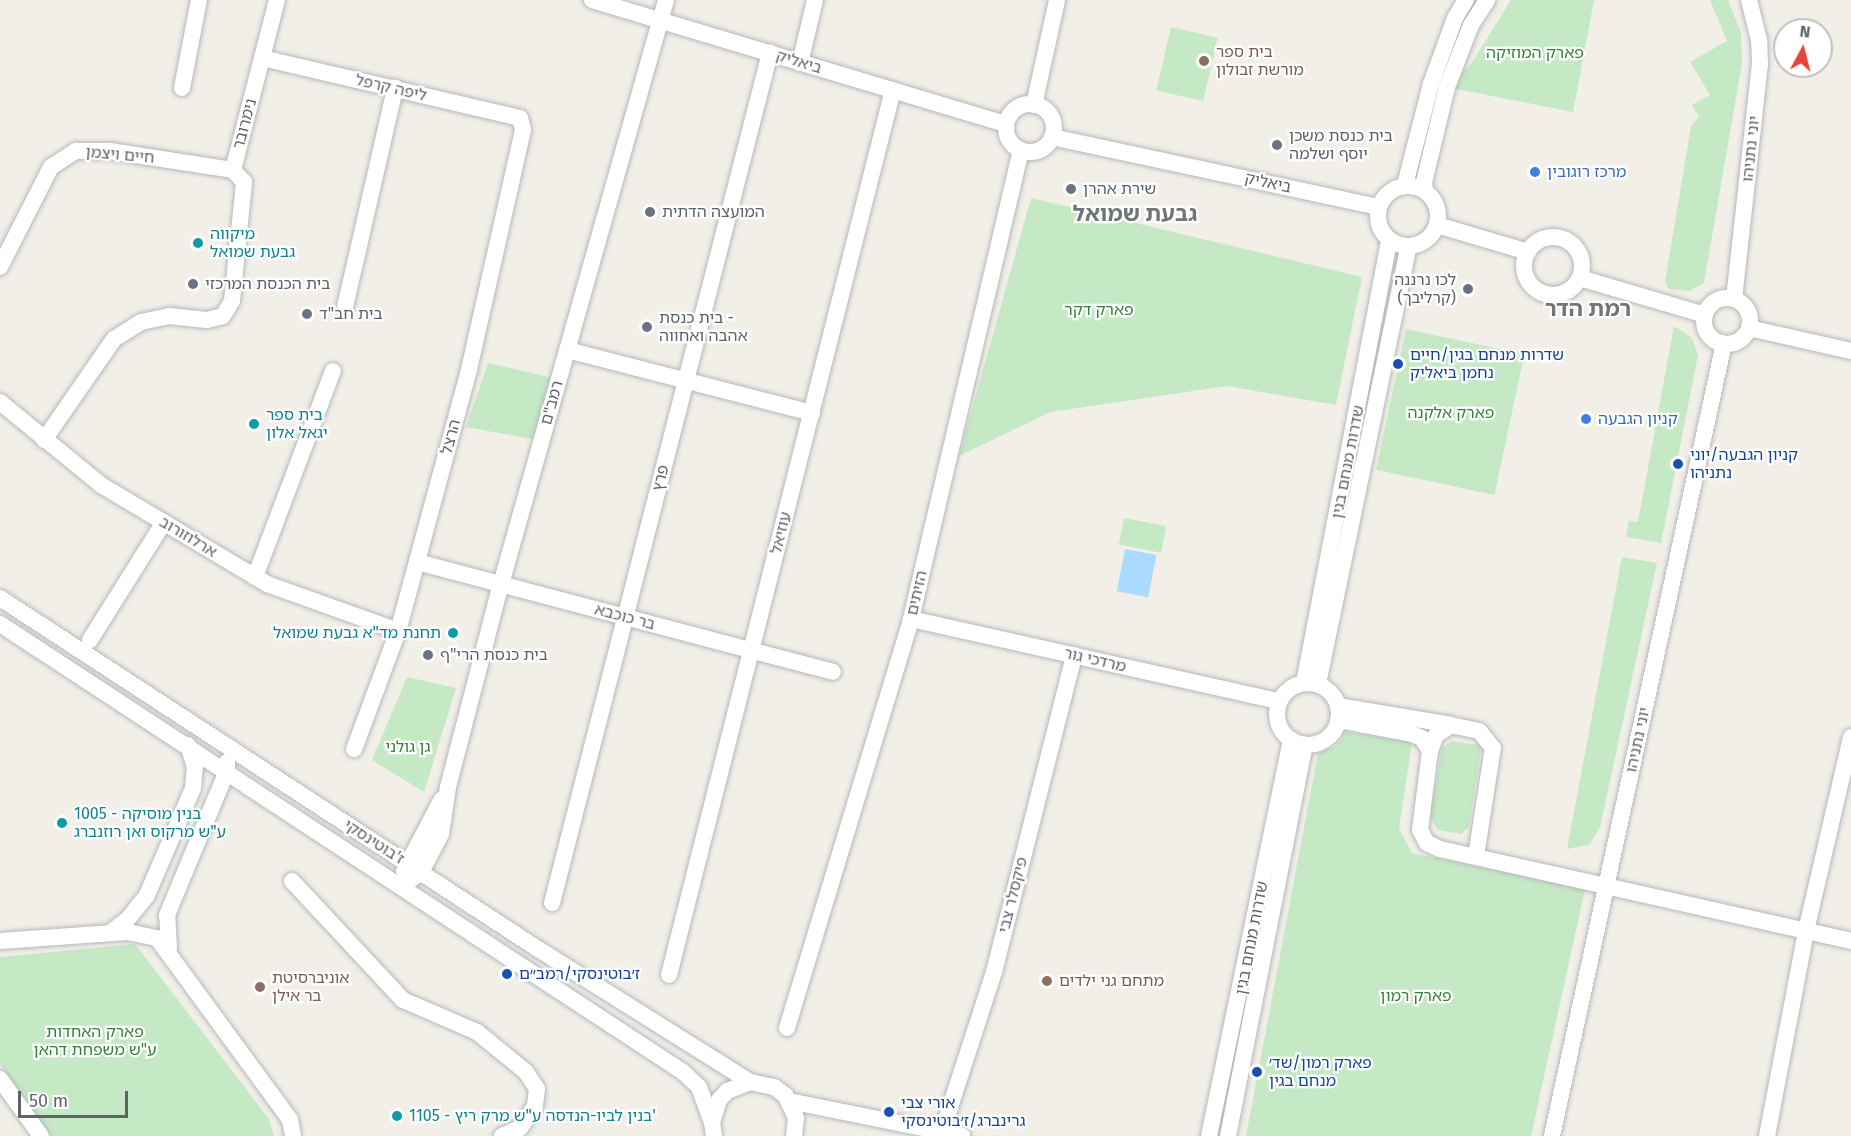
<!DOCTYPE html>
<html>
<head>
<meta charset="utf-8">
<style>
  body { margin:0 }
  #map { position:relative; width:1851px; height:1136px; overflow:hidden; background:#f1efe8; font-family:"Fira Sans","Noto Sans Hebrew",sans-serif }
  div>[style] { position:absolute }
  .green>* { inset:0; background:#c5e8c5; transform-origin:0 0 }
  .water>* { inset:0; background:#aadaff; transform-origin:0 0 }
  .roads { filter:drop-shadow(0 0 2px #b5b8bc) drop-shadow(0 0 2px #b5b8bc) }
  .minor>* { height:16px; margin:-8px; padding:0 8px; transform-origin:8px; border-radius:8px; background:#fff }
  .minor>.ring { margin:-8px; padding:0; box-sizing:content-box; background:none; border:16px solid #fff; border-radius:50% }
  .dots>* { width:16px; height:16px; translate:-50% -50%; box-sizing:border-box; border:3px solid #fff; border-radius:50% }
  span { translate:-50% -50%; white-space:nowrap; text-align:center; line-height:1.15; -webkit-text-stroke:4.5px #fff; paint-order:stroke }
  .education-label { font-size:16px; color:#785e54 }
  .left { translate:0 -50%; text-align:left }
  .park-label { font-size:16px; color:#348238 }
  .street-label { font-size:16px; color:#5f6368 }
  .worship-label { font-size:16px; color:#5b616d }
  .right { translate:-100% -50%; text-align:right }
  .shop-label { font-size:16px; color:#366cbe }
  .culture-label { font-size:16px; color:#0d838f }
  .transit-label { font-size:16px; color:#164399 }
  .district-label { font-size:22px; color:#70757a; font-weight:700 }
  .north { position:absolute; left:1773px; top:18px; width:60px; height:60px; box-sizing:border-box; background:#fff; border:2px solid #bfc1c3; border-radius:50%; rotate:7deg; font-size:16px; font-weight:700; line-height:24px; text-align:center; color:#5f6368 }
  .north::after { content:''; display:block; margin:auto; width:21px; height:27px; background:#ea4335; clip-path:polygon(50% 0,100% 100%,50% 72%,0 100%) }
  .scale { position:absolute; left:18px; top:1091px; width:110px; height:27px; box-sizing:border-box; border:3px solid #5f6368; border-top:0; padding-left:8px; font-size:18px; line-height:21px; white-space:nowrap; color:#5f6368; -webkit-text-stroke:4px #fff; paint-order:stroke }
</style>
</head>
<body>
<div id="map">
  <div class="green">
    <div style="clip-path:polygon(1511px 0,1594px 0,1573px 112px,1447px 87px,1471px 64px)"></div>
    <div style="clip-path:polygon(1710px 0,1728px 0,1741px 33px,1742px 63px,1704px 283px,1690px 291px,1669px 289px,1665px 282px,1691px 126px,1699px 117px,1692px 105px,1710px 95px,1690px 62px,1727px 41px)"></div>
    <div style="left:1171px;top:27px;width:48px;height:65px;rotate:13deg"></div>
    <div style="clip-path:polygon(1031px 198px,1362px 277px,1336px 405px,1227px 386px,1050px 412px,959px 456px)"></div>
    <div style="clip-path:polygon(1674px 326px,1692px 338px,1698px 355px,1661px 543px,1626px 537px,1629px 521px,1638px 522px)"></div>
    <div style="left:1406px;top:329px;width:121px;height:144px;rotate:12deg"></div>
    <div style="clip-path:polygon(488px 363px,553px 378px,532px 439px,466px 427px)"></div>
    <div style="left:1124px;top:518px;width:43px;height:27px;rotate:11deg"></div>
    <div style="clip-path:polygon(1622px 557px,1657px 563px,1600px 827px,1589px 845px,1567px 849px)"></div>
    <div style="clip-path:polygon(407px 677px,456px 688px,424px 792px,372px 760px)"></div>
    <div style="clip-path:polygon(1346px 732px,1412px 742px,1399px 828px,1412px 853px,1585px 889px,1531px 1136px,1246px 1136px,1318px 753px,1336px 746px)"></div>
    <div style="clip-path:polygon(1452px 741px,1479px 745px,1481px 750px,1469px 827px,1461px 834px,1438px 830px,1430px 817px,1442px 748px)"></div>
    <div style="clip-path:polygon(135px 944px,269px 1119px,274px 1136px,51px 1136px,32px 1112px,0 1064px,0 957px)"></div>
  </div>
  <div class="water">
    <div style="left:1125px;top:549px;width:32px;height:43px;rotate:11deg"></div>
  </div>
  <div class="roads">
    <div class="minor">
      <div style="left:592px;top:0;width:432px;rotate:16.7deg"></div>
      <div style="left:262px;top:58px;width:265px;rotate:13.1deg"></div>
      <div style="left:520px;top:118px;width:12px;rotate:76deg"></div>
      <div style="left:523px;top:130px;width:246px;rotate:102.7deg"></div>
      <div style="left:469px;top:370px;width:270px;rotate:105.2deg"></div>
      <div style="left:398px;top:631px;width:126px;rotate:110.4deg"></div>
      <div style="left:800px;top:63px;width:65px;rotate:-76.6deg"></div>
      <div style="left:182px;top:88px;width:90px;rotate:-79.1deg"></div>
      <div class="ring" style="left:1006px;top:104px;width:32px;height:32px"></div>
      <div style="left:1034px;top:105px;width:107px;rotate:-77.6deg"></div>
      <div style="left:1052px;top:137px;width:333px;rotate:12.1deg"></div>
      <div style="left:233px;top:170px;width:176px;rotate:-75.5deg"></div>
      <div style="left:1405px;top:185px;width:104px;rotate:-75.6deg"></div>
      <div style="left:1431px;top:84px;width:70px;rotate:-70deg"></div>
      <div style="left:1455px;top:18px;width:21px;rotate:-59deg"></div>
      <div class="ring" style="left:1378px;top:186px;width:44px;height:44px"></div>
      <div style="left:1425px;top:190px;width:8px;rotate:-97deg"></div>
      <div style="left:1424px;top:182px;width:98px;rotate:-76.4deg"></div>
      <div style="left:1447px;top:87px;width:66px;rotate:-68.8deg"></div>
      <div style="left:1471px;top:25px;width:30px;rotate:-57deg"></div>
      <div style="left:1437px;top:225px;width:95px;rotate:16.5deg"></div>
      <div class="ring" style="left:1524px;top:237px;width:42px;height:42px"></div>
      <div style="left:0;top:267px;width:112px;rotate:-63deg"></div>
      <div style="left:51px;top:167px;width:30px;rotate:-33deg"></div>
      <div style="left:76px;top:151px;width:34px"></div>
      <div style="left:110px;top:151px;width:124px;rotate:8.8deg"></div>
      <div style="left:1580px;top:278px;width:130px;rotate:16.5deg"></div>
      <div class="ring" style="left:1704px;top:298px;width:30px;height:30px"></div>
      <div style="left:1734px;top:299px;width:236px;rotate:-83.7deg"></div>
      <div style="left:1760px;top:64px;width:24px;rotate:-92deg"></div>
      <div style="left:1759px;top:40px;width:41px;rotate:-104deg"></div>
      <div style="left:345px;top:307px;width:225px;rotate:-77.1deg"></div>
      <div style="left:1749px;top:328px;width:105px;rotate:12.7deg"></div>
      <div style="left:567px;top:350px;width:253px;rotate:14.4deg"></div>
      <div style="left:0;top:402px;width:131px;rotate:39.4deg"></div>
      <div style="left:101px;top:485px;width:193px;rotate:30.8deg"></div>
      <div style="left:267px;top:584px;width:139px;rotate:19.7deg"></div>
      <div style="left:44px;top:440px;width:123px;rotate:-55.3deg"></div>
      <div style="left:114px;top:339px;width:32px;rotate:-32deg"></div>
      <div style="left:141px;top:322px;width:29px;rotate:-12deg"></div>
      <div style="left:169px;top:316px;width:38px;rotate:6deg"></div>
      <div style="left:207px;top:320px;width:16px;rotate:-14deg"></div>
      <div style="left:223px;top:316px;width:17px;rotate:-59deg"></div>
      <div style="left:232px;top:301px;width:120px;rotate:-84.2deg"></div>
      <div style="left:244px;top:182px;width:16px;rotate:-133deg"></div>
      <div style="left:417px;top:562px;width:430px;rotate:14.8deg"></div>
      <div style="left:255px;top:577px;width:220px;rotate:-69.3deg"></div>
      <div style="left:0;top:598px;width:639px;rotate:33.12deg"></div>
      <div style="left:535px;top:947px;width:254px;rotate:32.1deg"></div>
      <div style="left:911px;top:619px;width:377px;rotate:12.6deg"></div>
      <div style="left:0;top:624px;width:817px;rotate:33.26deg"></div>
      <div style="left:683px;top:1072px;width:22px;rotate:43deg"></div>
      <div style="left:699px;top:1087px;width:37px;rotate:70deg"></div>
      <div style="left:90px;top:640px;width:139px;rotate:-57.9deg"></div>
      <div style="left:1304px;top:683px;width:451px;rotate:-79.1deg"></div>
      <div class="ring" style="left:1277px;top:683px;width:46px;height:46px"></div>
      <div style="left:1318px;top:684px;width:447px;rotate:-78.3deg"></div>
      <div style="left:1338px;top:706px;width:115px;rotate:9.5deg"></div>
      <div style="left:1338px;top:720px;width:75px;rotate:10.7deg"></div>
      <div style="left:1412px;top:734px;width:11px;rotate:22deg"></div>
      <div style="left:1422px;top:738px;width:15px;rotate:58deg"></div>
      <div style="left:1476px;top:856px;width:109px;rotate:-81.1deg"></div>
      <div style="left:1493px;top:748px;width:22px;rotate:-129deg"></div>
      <div style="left:1479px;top:731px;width:29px;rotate:-168deg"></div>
      <div style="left:1451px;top:725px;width:18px;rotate:146deg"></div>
      <div style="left:1436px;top:735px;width:17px;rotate:111deg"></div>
      <div style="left:1430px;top:751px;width:80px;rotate:97.2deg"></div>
      <div style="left:1420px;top:830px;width:15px;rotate:62deg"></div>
      <div style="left:1427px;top:843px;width:14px;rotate:25deg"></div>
      <div style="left:1440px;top:849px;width:421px;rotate:12.6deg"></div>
      <div style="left:404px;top:871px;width:81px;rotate:-62.2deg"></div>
      <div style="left:292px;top:881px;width:163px;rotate:47deg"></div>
      <div style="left:403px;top:1000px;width:81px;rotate:23.4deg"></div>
      <div style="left:477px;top:1032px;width:63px;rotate:39.2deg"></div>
      <div style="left:526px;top:1072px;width:20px;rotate:57deg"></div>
      <div style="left:537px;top:1089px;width:17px;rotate:97deg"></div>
      <div style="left:535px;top:1106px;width:27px;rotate:124deg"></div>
      <div style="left:520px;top:1128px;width:20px;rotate:156deg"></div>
      <div style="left:402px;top:886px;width:24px;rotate:-36deg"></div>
      <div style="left:421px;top:872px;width:43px;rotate:-62.2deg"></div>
      <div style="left:441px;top:834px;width:48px;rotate:-81.5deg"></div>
      <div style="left:448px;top:787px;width:210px;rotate:-75.4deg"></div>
      <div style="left:501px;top:584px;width:607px;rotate:-74.22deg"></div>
      <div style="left:552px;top:903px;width:878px;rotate:-75.62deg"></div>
      <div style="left:111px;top:932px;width:20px;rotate:-37deg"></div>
      <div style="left:127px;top:920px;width:32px;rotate:-51deg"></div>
      <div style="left:147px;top:895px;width:116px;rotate:-66.7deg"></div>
      <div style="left:193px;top:788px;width:21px;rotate:-85deg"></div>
      <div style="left:195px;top:767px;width:23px;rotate:-108deg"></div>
      <div style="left:0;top:941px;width:128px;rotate:-4deg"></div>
      <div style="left:128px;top:932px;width:30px;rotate:12deg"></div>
      <div style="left:157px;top:938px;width:225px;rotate:53.8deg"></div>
      <div style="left:290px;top:1120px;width:16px;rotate:79deg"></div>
      <div style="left:169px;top:949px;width:34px;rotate:-93deg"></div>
      <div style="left:167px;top:915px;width:156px;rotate:-67.4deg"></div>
      <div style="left:227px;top:771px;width:9px;rotate:-90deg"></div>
      <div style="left:669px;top:975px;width:913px;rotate:-75.8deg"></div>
      <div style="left:787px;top:1028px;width:427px;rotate:-73.1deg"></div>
      <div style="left:911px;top:619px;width:481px;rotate:-76.8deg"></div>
      <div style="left:0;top:1079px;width:70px;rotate:54.3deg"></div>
      <div style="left:789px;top:1101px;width:177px;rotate:11.4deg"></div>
      <div style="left:942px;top:1132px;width:168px;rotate:-72deg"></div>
      <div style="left:994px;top:972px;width:327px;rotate:-75.8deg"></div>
      <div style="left:714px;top:1136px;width:14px;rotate:-98deg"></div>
      <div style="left:712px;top:1122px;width:23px;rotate:-72deg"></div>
      <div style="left:719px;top:1100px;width:12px;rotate:-48deg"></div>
      <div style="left:727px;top:1091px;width:25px;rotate:-21deg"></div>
      <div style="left:750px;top:1082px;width:25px;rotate:12deg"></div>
      <div style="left:774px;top:1087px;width:14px;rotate:36deg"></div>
      <div style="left:785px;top:1095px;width:25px;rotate:64deg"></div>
      <div style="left:796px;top:1118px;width:18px;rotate:96deg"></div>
      <div style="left:1209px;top:1136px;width:405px;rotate:-78.3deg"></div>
      <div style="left:1228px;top:1136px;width:399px;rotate:-78.9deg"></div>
      <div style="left:1552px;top:1136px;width:811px;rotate:-77.76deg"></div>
      <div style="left:1767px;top:1136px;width:209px;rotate:-79.2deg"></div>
      <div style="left:1806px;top:931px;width:199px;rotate:-76.9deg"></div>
    </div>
  </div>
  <div class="dots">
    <div style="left:1204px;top:61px;background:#8d6e63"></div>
    <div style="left:1277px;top:145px;background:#6b7280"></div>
    <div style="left:1535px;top:172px;background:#3f7fe0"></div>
    <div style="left:1071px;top:189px;background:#6b7280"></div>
    <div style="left:650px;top:212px;background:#6b7280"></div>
    <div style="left:198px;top:243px;background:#0f9aa8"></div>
    <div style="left:193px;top:284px;background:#6b7280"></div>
    <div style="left:1468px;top:289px;background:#6b7280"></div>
    <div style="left:307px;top:314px;background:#6b7280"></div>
    <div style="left:647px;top:327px;background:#6b7280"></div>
    <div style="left:1398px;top:364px;background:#1a4fb4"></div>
    <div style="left:1586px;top:419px;background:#3f7fe0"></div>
    <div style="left:254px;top:424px;background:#0f9aa8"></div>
    <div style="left:1678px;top:464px;background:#1a4fb4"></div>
    <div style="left:453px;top:633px;background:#0f9aa8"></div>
    <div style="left:428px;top:655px;background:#6b7280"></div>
    <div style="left:62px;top:823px;background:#0f9aa8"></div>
    <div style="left:507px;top:974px;background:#1a4fb4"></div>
    <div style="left:1047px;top:981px;background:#8d6e63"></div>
    <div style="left:260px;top:987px;background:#8d6e63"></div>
    <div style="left:1257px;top:1072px;background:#1a4fb4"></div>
    <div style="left:889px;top:1112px;background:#1a4fb4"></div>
    <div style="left:397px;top:1116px;background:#0f9aa8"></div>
  </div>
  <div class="education-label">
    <span class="left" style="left:1216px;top:61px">בית ספר<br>מורשת זבולון</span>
    <span class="left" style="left:272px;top:987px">אוניברסיטת<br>בר אילן</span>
    <span class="left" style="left:1059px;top:981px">מתחם גני ילדים</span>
  </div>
  <div class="park-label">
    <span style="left:1535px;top:53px">פארק המוזיקה</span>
    <span style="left:1099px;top:310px">פארק דקר</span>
    <span style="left:1451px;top:413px">פארק אלקנה</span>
    <span style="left:408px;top:747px">גן גולני</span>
    <span style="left:1416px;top:996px">פארק רמון</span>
    <span style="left:95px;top:1041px">פארק האחדות<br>ע"ש משפחת דהאן</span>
  </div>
  <div class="street-label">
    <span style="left:799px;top:62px;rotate:17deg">ביאליק</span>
    <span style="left:391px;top:88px;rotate:13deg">ליפה קרפל</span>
    <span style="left:245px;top:124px;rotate:-75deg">נימרובר</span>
    <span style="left:1751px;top:149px;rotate:-84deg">יוני נתניהו</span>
    <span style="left:120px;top:155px;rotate:5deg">חיים ויצמן</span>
    <span style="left:1268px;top:183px;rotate:12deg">ביאליק</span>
    <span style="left:552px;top:403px;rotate:-74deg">רמב"ם</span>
    <span style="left:451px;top:437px;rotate:-75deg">הרצל</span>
    <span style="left:1348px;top:462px;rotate:-79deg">שדרות מנחם בגין</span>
    <span style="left:661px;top:478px;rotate:-76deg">פרץ</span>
    <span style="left:781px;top:533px;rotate:-76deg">עוזיאל</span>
    <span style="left:188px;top:537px;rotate:31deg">ארלוזורוב</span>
    <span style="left:917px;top:593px;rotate:-77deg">הזיתים</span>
    <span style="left:625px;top:617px;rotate:15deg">בר כוכבא</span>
    <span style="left:1095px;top:660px;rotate:13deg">מרדכי גור</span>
    <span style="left:1638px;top:740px;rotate:-78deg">יוני נתניהו</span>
    <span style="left:374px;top:842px;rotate:33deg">ז'בוטינסקי</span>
    <span style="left:1013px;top:895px;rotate:-76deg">פיקסלר צבי</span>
    <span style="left:1252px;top:938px;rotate:-79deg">שדרות מנחם בגין</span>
  </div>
  <div class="worship-label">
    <span class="left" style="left:1289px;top:145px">בית כנסת משכן<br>יוסף ושלמה</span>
    <span class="left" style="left:1083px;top:189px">שירת אהרן</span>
    <span class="left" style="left:662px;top:212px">המועצה הדתית</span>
    <span class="right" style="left:1456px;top:289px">לכו נרננה<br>(קרליבך)</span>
    <span class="left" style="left:205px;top:284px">בית הכנסת המרכזי</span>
    <span class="left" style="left:319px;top:314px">בית חב"ד</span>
    <span class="left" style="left:659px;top:327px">בית כנסת -<br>אהבה ואחווה</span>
    <span class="left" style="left:440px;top:655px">בית כנסת הרי"ף</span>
  </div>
  <div class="shop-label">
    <span class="left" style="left:1547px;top:172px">מרכז רוגובין</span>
    <span class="left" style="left:1598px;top:419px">קניון הגבעה</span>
  </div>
  <div class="culture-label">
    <span class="left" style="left:210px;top:243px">מיקווה<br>גבעת שמואל</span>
    <span class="left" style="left:266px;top:424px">בית ספר<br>יגאל אלון</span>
    <span class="right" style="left:441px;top:633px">תחנת מד"א גבעת שמואל</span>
    <span class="left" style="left:74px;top:823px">1005 - בנין מוסיקה<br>ע"ש מרקוס ואן רוזנברג</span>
    <span class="left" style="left:409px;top:1116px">1105 - בנין לביו-הנדסה ע"ש מרק ריץ'</span>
  </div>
  <div class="transit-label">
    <span class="left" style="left:1410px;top:364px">שדרות מנחם בגין/חיים<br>נחמן ביאליק</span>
    <span class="left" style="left:1690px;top:464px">קניון הגבעה/יוני<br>נתניהו</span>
    <span class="left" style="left:519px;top:974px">ז׳בוטינסקי/רמב״ם</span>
    <span class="left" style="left:1269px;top:1072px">פארק רמון/שד׳<br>מנחם בגין</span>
    <span class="left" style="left:901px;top:1112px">אורי צבי<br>גרינברג/ז׳בוטינסקי</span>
  </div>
  <div class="district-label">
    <span style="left:1135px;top:214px">גבעת שמואל</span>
    <span style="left:1588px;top:309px">רמת הדר</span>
  </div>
  <div class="north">N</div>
  <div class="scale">50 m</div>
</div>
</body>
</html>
